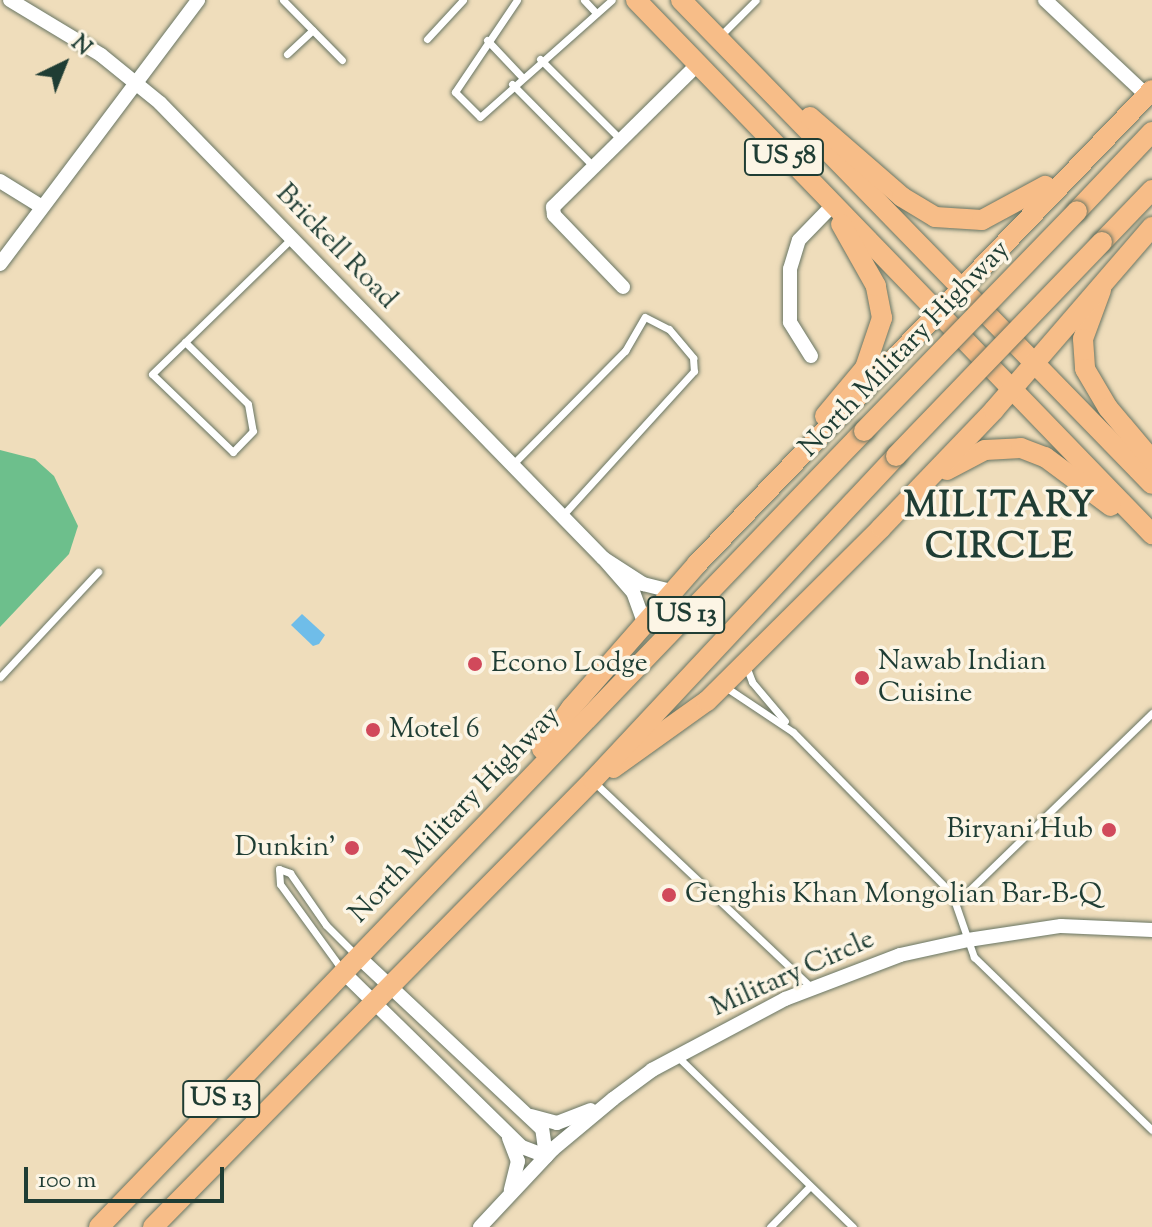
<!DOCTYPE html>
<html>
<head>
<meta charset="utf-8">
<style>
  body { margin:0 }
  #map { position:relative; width:1152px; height:1227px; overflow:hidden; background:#efddbb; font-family:"Sorts Mill Goudy",serif }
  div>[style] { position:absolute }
  .forest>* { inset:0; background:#6dbf8c }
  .water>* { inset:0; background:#6fbde9 }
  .roads { filter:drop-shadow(0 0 2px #687563) drop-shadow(0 0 2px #687563) }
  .service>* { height:7px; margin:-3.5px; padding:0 3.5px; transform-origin:3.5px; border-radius:3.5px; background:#fff }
  .minor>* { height:14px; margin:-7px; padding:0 7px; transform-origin:7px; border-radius:7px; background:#fff }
  .primary>* { height:20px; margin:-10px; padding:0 10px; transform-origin:10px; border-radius:10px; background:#f7bd88 }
  .bridges { filter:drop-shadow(0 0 2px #687563) drop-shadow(0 0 2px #687563) }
  .primary-bridge>* { height:20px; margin:-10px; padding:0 10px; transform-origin:10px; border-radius:10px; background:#f7bd88 }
  .dots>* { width:22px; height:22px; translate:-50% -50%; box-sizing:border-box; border:4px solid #fcf5e5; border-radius:50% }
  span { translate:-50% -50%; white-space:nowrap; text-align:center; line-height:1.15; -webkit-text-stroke:7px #fcf5e5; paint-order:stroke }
  .shield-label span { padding:2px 6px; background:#fcf5e5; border:2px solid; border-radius:6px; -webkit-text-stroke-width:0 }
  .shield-label { font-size:26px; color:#1f3d34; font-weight:700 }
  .street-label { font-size:28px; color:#1f3d34 }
  .poi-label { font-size:28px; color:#1f3d34 }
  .left { translate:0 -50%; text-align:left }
  .right { translate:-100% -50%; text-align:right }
  .district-label { font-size:36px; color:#1f3d34; font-weight:700; letter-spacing:2px }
  .north { position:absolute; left:24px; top:24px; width:80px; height:80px; -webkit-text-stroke:6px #fcf5e5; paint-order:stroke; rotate:43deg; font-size:22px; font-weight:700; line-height:32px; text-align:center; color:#1f3d34 }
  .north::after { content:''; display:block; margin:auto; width:28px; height:36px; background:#1f3d34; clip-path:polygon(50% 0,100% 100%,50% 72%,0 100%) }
  .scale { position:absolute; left:24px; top:1167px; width:200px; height:36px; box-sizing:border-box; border:4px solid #1f3d34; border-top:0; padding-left:10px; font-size:24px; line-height:28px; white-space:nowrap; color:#1f3d34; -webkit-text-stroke:6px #fcf5e5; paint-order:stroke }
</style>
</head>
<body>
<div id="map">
  <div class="forest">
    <div style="clip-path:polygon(0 450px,35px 459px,54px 476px,78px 526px,69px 554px,0 627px)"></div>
  </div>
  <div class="water">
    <div style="clip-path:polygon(302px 614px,325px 635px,319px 644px,313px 646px,291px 625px)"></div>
  </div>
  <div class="roads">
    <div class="service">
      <div style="left:283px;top:0;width:84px;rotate:45.5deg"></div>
      <div style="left:517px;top:0;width:111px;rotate:124deg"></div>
      <div style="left:455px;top:92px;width:35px;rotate:45deg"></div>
      <div style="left:480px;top:117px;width:176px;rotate:-41.6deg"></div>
      <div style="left:584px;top:0;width:18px;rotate:47deg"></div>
      <div style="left:721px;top:35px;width:49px;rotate:-45deg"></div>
      <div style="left:427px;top:39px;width:53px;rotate:-47.3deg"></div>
      <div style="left:487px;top:40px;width:50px;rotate:46.6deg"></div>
      <div style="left:287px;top:54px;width:35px;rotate:-43deg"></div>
      <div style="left:540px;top:59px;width:115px;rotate:45deg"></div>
      <div style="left:512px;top:84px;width:117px;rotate:45.3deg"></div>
      <div style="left:185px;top:342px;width:88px;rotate:44.5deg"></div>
      <div style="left:248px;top:404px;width:27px;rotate:80deg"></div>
      <div style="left:253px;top:431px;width:29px;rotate:134deg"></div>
      <div style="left:233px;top:452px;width:112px;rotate:-136.1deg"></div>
      <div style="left:152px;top:374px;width:46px;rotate:-44.1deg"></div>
      <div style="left:185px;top:342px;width:149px;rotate:-44.2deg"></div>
      <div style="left:512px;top:465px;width:161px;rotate:-45.3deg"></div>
      <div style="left:625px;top:351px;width:39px;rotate:-60deg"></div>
      <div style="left:645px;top:317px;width:27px;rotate:27deg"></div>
      <div style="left:669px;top:329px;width:38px;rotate:50deg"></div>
      <div style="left:693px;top:358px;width:13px;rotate:86deg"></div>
      <div style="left:694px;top:371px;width:196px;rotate:132.3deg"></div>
      <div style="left:746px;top:666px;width:17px;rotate:69deg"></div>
      <div style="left:752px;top:682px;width:51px;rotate:49.8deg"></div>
      <div style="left:0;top:677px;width:144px;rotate:-47deg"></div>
      <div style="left:724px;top:686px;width:83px;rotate:33.7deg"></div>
      <div style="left:793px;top:732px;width:227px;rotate:45.5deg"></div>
      <div style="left:952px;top:894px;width:67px;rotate:70.8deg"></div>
      <div style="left:974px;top:957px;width:248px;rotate:44.2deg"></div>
      <div style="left:594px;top:782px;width:300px;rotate:43.4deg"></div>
      <div style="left:957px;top:902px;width:272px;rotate:-44.1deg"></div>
      <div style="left:343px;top:971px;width:107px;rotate:-125.9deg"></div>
      <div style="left:280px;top:884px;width:15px;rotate:-94deg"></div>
      <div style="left:279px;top:869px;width:12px;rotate:20deg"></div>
      <div style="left:290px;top:873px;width:63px;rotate:55.3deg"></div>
      <div style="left:326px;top:925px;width:42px;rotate:45deg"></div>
      <div style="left:678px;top:1057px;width:244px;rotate:44.2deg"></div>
      <div style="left:770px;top:1227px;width:57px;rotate:-45.7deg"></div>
    </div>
    <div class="minor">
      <div style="left:10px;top:0;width:106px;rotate:31.1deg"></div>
      <div style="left:101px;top:55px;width:76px;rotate:39.1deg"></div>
      <div style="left:160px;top:103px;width:635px;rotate:45.77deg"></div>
      <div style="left:1045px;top:0;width:139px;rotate:43.2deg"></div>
      <div style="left:0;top:181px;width:49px;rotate:31.8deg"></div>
      <div style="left:0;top:264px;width:330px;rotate:-53.1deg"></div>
      <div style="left:623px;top:287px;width:100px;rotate:-133.8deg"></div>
      <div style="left:554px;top:215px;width:8px;rotate:-97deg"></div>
      <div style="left:553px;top:207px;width:202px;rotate:-44.6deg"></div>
      <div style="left:811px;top:356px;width:40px;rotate:-122deg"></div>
      <div style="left:790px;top:322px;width:53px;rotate:-90deg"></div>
      <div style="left:790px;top:269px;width:30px;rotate:-73deg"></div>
      <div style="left:799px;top:240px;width:47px;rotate:-45.9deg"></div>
      <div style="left:644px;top:622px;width:32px;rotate:-110deg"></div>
      <div style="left:633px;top:592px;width:45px;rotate:-131.4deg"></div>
      <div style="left:603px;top:558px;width:48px;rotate:33deg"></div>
      <div style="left:643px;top:584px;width:30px;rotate:14deg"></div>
      <div style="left:343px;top:972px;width:250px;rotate:44.4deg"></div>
      <div style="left:522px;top:1147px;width:26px;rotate:21deg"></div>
      <div style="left:546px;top:1156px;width:27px;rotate:-98deg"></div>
      <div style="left:542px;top:1129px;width:253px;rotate:-136.8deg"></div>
      <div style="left:531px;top:1116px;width:27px;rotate:15deg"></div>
      <div style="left:557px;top:1123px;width:36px;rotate:-21deg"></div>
      <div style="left:509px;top:1138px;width:25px;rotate:69deg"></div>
      <div style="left:518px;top:1161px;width:30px;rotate:104deg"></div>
      <div style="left:480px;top:1227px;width:107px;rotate:-46.9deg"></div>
      <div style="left:553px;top:1149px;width:78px;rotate:-39.8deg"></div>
      <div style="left:613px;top:1099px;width:49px;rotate:-36.6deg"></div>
      <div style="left:652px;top:1070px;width:151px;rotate:-28.1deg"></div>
      <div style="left:785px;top:999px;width:123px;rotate:-20.9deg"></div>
      <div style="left:900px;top:955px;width:70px;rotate:-12.4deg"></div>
      <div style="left:968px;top:940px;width:94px;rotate:-8.6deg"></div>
      <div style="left:1061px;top:926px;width:91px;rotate:2.5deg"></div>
    </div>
    <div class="primary">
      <div style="left:636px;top:0;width:743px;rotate:45.98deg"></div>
      <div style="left:681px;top:0;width:675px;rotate:45.78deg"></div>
      <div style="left:810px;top:117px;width:122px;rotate:41deg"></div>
      <div style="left:902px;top:197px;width:39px;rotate:31deg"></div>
      <div style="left:935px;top:217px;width:47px;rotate:3.7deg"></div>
      <div style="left:982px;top:220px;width:72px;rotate:-28.4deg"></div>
      <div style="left:1077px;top:211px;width:109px;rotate:-46.5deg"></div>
      <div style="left:1102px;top:242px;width:72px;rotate:-46.1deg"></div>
      <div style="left:1101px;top:290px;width:52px;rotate:110.2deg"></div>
      <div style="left:1083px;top:339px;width:30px;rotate:86deg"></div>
      <div style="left:1085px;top:369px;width:45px;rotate:59.5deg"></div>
      <div style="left:1108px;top:408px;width:68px;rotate:49.8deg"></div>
      <div style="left:825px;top:416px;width:62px;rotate:-50.2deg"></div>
      <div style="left:865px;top:368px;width:53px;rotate:-71.2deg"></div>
      <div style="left:882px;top:318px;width:33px;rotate:-101deg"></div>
      <div style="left:876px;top:286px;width:71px;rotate:-119.4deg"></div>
      <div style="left:947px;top:470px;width:43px;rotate:-27.8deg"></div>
      <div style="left:985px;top:450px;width:36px;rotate:-3deg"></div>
      <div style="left:1021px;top:448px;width:26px;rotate:21deg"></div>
      <div style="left:1045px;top:457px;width:82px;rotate:36.6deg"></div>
      <div style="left:542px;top:749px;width:50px;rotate:-54.7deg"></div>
      <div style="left:571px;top:708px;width:191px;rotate:-48.8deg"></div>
      <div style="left:697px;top:564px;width:657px;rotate:-46.17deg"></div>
      <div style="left:613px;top:768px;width:115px;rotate:-35.5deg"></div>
      <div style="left:707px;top:701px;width:245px;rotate:-44.8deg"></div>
      <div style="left:881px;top:528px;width:163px;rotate:-46.2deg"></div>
      <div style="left:994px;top:410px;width:242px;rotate:-49.2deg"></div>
      <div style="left:99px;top:1227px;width:1104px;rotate:-46.14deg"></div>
      <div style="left:153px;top:1227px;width:627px;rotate:-45.45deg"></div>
      <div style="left:593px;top:780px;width:444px;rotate:-46.9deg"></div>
    </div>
  </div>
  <div class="bridges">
    <div class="primary-bridge">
      <div style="left:864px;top:431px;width:306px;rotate:-45.9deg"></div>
      <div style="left:896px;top:456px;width:297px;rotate:-46.1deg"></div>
    </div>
  </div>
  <div class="dots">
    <div style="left:475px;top:664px;background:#d1495b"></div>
    <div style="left:862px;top:678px;background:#d1495b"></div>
    <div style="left:373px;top:730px;background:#d1495b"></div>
    <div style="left:1109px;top:830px;background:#d1495b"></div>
    <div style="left:352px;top:848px;background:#d1495b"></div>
    <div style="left:669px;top:895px;background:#d1495b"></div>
  </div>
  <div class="shield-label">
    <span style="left:784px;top:157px">US 58</span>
    <span style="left:686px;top:615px">US 13</span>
    <span style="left:221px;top:1099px">US 13</span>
  </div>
  <div class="street-label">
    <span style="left:336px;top:247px;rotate:46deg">Brickell Road</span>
    <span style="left:905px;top:349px;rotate:-46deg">North Military Highway</span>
    <span style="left:455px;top:815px;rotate:-46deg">North Military Highway</span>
    <span style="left:793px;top:974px;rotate:-24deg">Military Circle</span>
  </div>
  <div class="poi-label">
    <span class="left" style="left:878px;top:678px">Nawab Indian<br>Cuisine</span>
    <span class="left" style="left:491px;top:664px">Econo Lodge</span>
    <span class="left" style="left:389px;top:730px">Motel 6</span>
    <span class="right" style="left:1093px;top:830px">Biryani Hub</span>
    <span class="right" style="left:336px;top:848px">Dunkin'</span>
    <span class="left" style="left:685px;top:895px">Genghis Khan Mongolian Bar-B-Q</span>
  </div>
  <div class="district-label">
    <span style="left:1000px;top:528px">MILITARY<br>CIRCLE</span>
  </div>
  <div class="north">N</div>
  <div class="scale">100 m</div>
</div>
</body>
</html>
